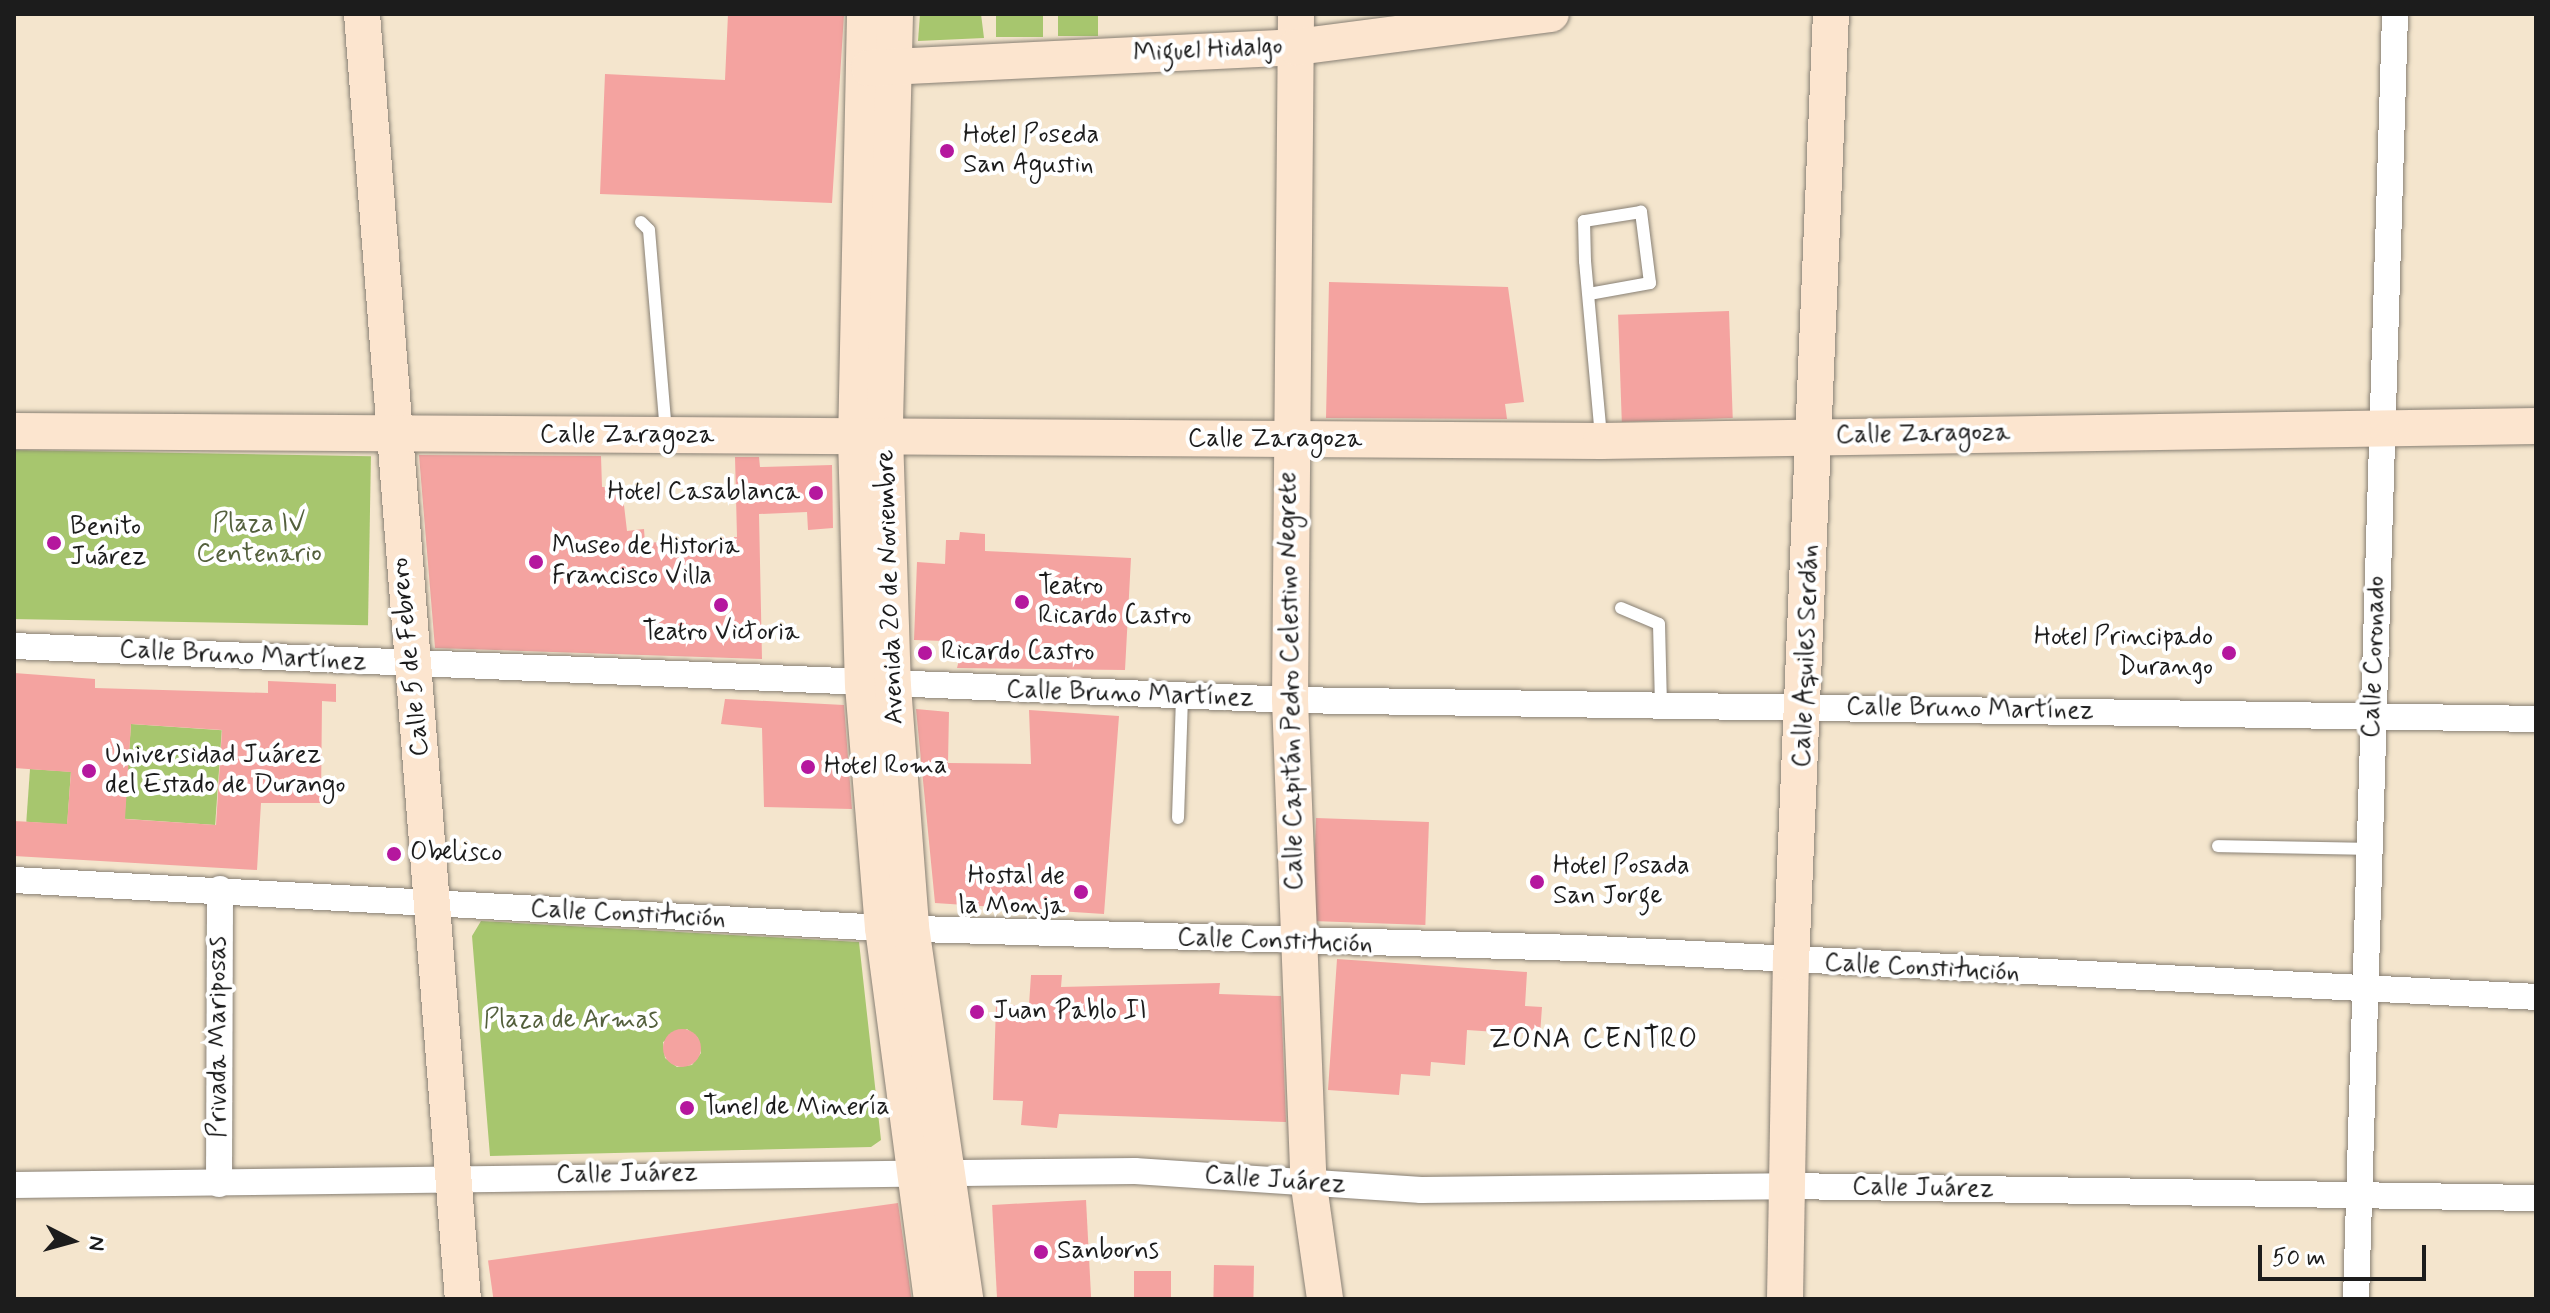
<!DOCTYPE html>
<html>
<head>
<meta charset="utf-8">
<style>
  body { margin:0 }
  #map { position:relative; width:2550px; height:1313px; overflow:hidden; background:#f4e5cd; font-family:Mynerve,sans-serif }
  div>[style] { position:absolute }
  .green>* { inset:0; background:#a7c66e; transform-origin:0 0 }
  .building>* { inset:0; background:#f4a3a0; transform-origin:0 0 }
  .round { border-radius:50% }
  .roads { filter:drop-shadow(0 0 2px #888074) drop-shadow(0 0 2px #888074) }
  .lane>* { height:12px; margin:-6px; padding:0 6px; transform-origin:6px; border-radius:6px; background:#fff }
  .street>* { height:26px; margin:-13px; padding:0 13px; transform-origin:13px; border-radius:13px; background:#fff }
  .secondary>* { height:36px; margin:-18px; padding:0 18px; transform-origin:18px; border-radius:18px; background:#fce5cf }
  .dots>* { width:22px; height:22px; translate:-50% -50%; box-sizing:border-box; border:4px solid #fff; border-radius:50% }
  span { translate:-50% -50%; white-space:nowrap; text-align:center; line-height:1.15; -webkit-text-stroke:8px #fff; paint-order:stroke }
  .street-label { font-size:26px; color:#1c1c1c }
  .poi-label { font-size:26px; color:#1c1c1c }
  .left { translate:0 -50%; text-align:left }
  .right { translate:-100% -50%; text-align:right }
  .park-label { font-size:26px; color:#54603d }
  .neighbourhood-label { font-size:28px; color:#1c1c1c; letter-spacing:2px }
  .frame { position:absolute; inset:0; border:16px solid #1c1c1c; pointer-events:none }
  .north { position:absolute; left:32px; top:1201px; width:80px; height:80px; -webkit-text-stroke:6px #fff; paint-order:stroke; rotate:96deg; font-size:22px; font-weight:700; line-height:32px; text-align:center; color:#1c1c1c }
  .north::after { content:''; display:block; margin:auto; width:28px; height:36px; background:#1c1c1c; clip-path:polygon(50% 0,100% 100%,50% 72%,0 100%) }
  .scale { position:absolute; left:2258px; top:1245px; width:168px; height:36px; box-sizing:border-box; border:4px solid #1c1c1c; border-top:0; padding-left:10px; font-size:24px; line-height:28px; white-space:nowrap; color:#1c1c1c; -webkit-text-stroke:6px #fff; paint-order:stroke }
</style>
</head>
<body>
<div id="map">
  <div class="green">
    <div style="clip-path:polygon(920px 14px,981px 14px,984px 38px,918px 41px)"></div>
    <div style="left:996px;top:14px;width:47px;height:23px"></div>
    <div style="left:1058px;top:14px;width:40px;height:22px"></div>
    <div style="left:14px;top:450px;width:357px;height:169px;rotate:1deg"></div>
    <div style="left:131px;top:724px;width:91px;height:95px;rotate:4deg"></div>
    <div style="left:30px;top:769px;width:41px;height:53px;rotate:4deg"></div>
    <div style="clip-path:polygon(evenodd,481px 921px,859px 942px,881px 1140px,871px 1147px,490px 1156px,472px 936px,481px 921px,687px 1029px,698px 1038px,701px 1053px,692px 1065px,677px 1067px,665px 1058px,663px 1042px,687px 1029px)"></div>
  </div>
  <div class="building">
    <div style="clip-path:polygon(728px 14px,844px 14px,832px 203px,600px 194px,605px 74px,725px 80px)"></div>
    <div style="clip-path:polygon(1329px 282px,1508px 287px,1524px 402px,1505px 404px,1507px 419px,1326px 418px)"></div>
    <div style="left:1729px;top:311px;width:107px;height:111px;rotate:88deg"></div>
    <div style="clip-path:polygon(419px 455px,601px 456px,602px 487px,622px 488px,627px 531px,644px 529px,645px 543px,737px 537px,735px 457px,759px 457px,760px 467px,832px 465px,833px 528px,808px 530px,807px 512px,759px 514px,762px 659px,435px 648px)"></div>
    <div style="clip-path:polygon(960px 532px,985px 534px,985px 551px,1131px 558px,1125px 670px,957px 668px,959px 660px,943px 659px,943px 641px,914px 640px,917px 562px,945px 564px,946px 540px,959px 540px)"></div>
    <div style="clip-path:polygon(evenodd,14px 673px,95px 679px,95px 688px,268px 693px,268px 681px,336px 684px,336px 702px,322px 701px,321px 803px,261px 803px,257px 870px,14px 856px,14px 821px,67px 824px,71px 772px,14px 768px,14px 673px,131px 724px,222px 730px,216px 825px,125px 819px,131px 724px)"></div>
    <div style="clip-path:polygon(725px 699px,844px 705px,852px 809px,764px 807px,762px 728px,721px 724px)"></div>
    <div style="clip-path:polygon(916px 709px,949px 712px,948px 763px,1031px 764px,1029px 710px,1119px 716px,1104px 914px,935px 903px)"></div>
    <div style="left:1316px;top:818px;width:113px;height:103px;rotate:2deg"></div>
    <div style="clip-path:polygon(1337px 959px,1527px 972px,1525px 1006px,1542px 1007px,1540px 1035px,1467px 1030px,1465px 1065px,1431px 1062px,1430px 1076px,1401px 1074px,1399px 1095px,1328px 1090px)"></div>
    <div style="clip-path:polygon(1031px 975px,1062px 975px,1061px 987px,1220px 983px,1219px 994px,1281px 996px,1286px 1122px,1059px 1114px,1057px 1128px,1021px 1125px,1023px 1101px,993px 1100px,996px 1005px,1029px 1005px)"></div>
    <div class="round" style="left:663px;top:1029px;width:38px;height:38px"></div>
    <div style="left:1086px;top:1200px;width:99px;height:94px;rotate:87deg"></div>
    <div style="left:898px;top:1203px;width:97px;height:414px;rotate:82deg"></div>
    <div style="left:1214px;top:1265px;width:40px;height:34px;rotate:1deg"></div>
    <div style="left:1134px;top:1271px;width:37px;height:28px"></div>
  </div>
  <div class="roads">
    <div class="lane">
      <div style="left:641px;top:222px;width:11px;rotate:45deg"></div>
      <div style="left:649px;top:230px;width:202px;rotate:85.2deg"></div>
      <div style="left:1589px;top:294px;width:62px;rotate:-10.2deg"></div>
      <div style="left:1650px;top:283px;width:72px;rotate:-97.2deg"></div>
      <div style="left:1641px;top:212px;width:58px;rotate:171deg"></div>
      <div style="left:1584px;top:221px;width:40px;rotate:88.6deg"></div>
      <div style="left:1585px;top:261px;width:178px;rotate:84.8deg"></div>
      <div style="left:1621px;top:608px;width:41px;rotate:22.8deg"></div>
      <div style="left:1659px;top:624px;width:81px;rotate:88.6deg"></div>
      <div style="left:1178px;top:818px;width:122px;rotate:-88.1deg"></div>
      <div style="left:2218px;top:846px;width:151px;rotate:1.1deg"></div>
    </div>
    <div class="street">
      <div style="left:14px;top:646px;width:1277px;rotate:2.42deg"></div>
      <div style="left:1290px;top:700px;width:1246px;rotate:0.87deg"></div>
      <div style="left:14px;top:880px;width:870px;rotate:3.16deg"></div>
      <div style="left:883px;top:928px;width:694px;rotate:1.65deg"></div>
      <div style="left:1577px;top:948px;width:960px;rotate:2.92deg"></div>
      <div style="left:219px;top:1184px;width:295px;rotate:-89.8deg"></div>
      <div style="left:14px;top:1185px;width:1121px;rotate:-0.72deg"></div>
      <div style="left:1135px;top:1171px;width:287px;rotate:3.8deg"></div>
      <div style="left:1421px;top:1190px;width:366px;rotate:-0.6deg"></div>
      <div style="left:1787px;top:1186px;width:749px;rotate:0.92deg"></div>
      <div style="left:2356px;top:1299px;width:1286px;rotate:-88.26deg"></div>
    </div>
    <div class="secondary">
      <div style="left:362px;top:14px;width:1289px;rotate:85.51deg"></div>
      <div style="left:865px;top:14px;width:423px;rotate:91.2deg"></div>
      <div style="left:856px;top:437px;width:248px;rotate:88.4deg"></div>
      <div style="left:863px;top:685px;width:244px;rotate:85.3deg"></div>
      <div style="left:883px;top:928px;width:374px;rotate:82.5deg"></div>
      <div style="left:895px;top:14px;width:421px;rotate:91.4deg"></div>
      <div style="left:885px;top:435px;width:251px;rotate:88.2deg"></div>
      <div style="left:893px;top:686px;width:242px;rotate:85.7deg"></div>
      <div style="left:911px;top:927px;width:376px;rotate:81.7deg"></div>
      <div style="left:1296px;top:14px;width:686px;rotate:90.5deg"></div>
      <div style="left:1290px;top:700px;width:486px;rotate:87.8deg"></div>
      <div style="left:1309px;top:1186px;width:114px;rotate:81.9deg"></div>
      <div style="left:869px;top:68px;width:428px;rotate:-2.8deg"></div>
      <div style="left:1296px;top:47px;width:257px;rotate:-7.4deg"></div>
      <div style="left:14px;top:431px;width:1587px;rotate:0.36deg"></div>
      <div style="left:1601px;top:441px;width:935px;rotate:-0.92deg"></div>
      <div style="left:1785px;top:1299px;width:336px;rotate:-89deg"></div>
      <div style="left:1791px;top:963px;width:950px;rotate:-87.59deg"></div>
    </div>
  </div>
  <div class="dots">
    <div style="left:947px;top:151px;background:#b5179e"></div>
    <div style="left:816px;top:493px;background:#b5179e"></div>
    <div style="left:54px;top:543px;background:#b5179e"></div>
    <div style="left:536px;top:562px;background:#b5179e"></div>
    <div style="left:1022px;top:602px;background:#b5179e"></div>
    <div style="left:721px;top:605px;background:#b5179e"></div>
    <div style="left:925px;top:653px;background:#b5179e"></div>
    <div style="left:2229px;top:653px;background:#b5179e"></div>
    <div style="left:808px;top:767px;background:#b5179e"></div>
    <div style="left:89px;top:771px;background:#b5179e"></div>
    <div style="left:394px;top:854px;background:#b5179e"></div>
    <div style="left:1537px;top:882px;background:#b5179e"></div>
    <div style="left:1081px;top:892px;background:#b5179e"></div>
    <div style="left:977px;top:1012px;background:#b5179e"></div>
    <div style="left:687px;top:1108px;background:#b5179e"></div>
    <div style="left:1041px;top:1252px;background:#b5179e"></div>
  </div>
  <div class="street-label">
    <span style="left:1208px;top:51px;rotate:-3deg">Miguel Hidalgo</span>
    <span style="left:1923px;top:435px;rotate:-1deg">Calle Zaragoza</span>
    <span style="left:627px;top:436px">Calle Zaragoza</span>
    <span style="left:1275px;top:440px">Calle Zaragoza</span>
    <span style="left:891px;top:587px;rotate:-92deg">Avenida 20 de Noviembre</span>
    <span style="left:1807px;top:656px;rotate:-88deg">Calle Aquiles Serdán</span>
    <span style="left:243px;top:657px;rotate:3deg">Calle Bruno Martínez</span>
    <span style="left:411px;top:657px;rotate:-96deg">Calle 5 de Febrero</span>
    <span style="left:2375px;top:657px;rotate:-88deg">Calle Coronado</span>
    <span style="left:1292px;top:681px;rotate:-91deg">Calle Capitán Pedro Celestino Negrete</span>
    <span style="left:1130px;top:695px;rotate:2deg">Calle Bruno Martínez</span>
    <span style="left:1970px;top:710px;rotate:1deg">Calle Bruno Martínez</span>
    <span style="left:628px;top:915px;rotate:3deg">Calle Constitución</span>
    <span style="left:1275px;top:942px;rotate:2deg">Calle Constitución</span>
    <span style="left:1922px;top:969px;rotate:3deg">Calle Constitución</span>
    <span style="left:219px;top:1037px;rotate:-90deg">Privada Mariposas</span>
    <span style="left:627px;top:1175px;rotate:-1deg">Calle Juárez</span>
    <span style="left:1275px;top:1181px;rotate:4deg">Calle Juárez</span>
    <span style="left:1923px;top:1189px;rotate:1deg">Calle Juárez</span>
  </div>
  <div class="poi-label">
    <span class="left" style="left:963px;top:151px">Hotel Poseda<br>San Agustin</span>
    <span class="right" style="left:800px;top:493px">Hotel Casablanca</span>
    <span class="left" style="left:70px;top:543px">Benito<br>Juárez</span>
    <span class="left" style="left:552px;top:562px">Museo de Historia<br>Francisco Villa</span>
    <span class="left" style="left:1038px;top:602px">Teatro<br>Ricardo Castro</span>
    <span style="left:721px;top:633px">Teatro Victoria</span>
    <span class="right" style="left:2213px;top:653px">Hotel Principado<br>Durango</span>
    <span class="left" style="left:941px;top:653px">Ricardo Castro</span>
    <span class="left" style="left:105px;top:771px">Universidad Juárez<br>del Estado de Durango</span>
    <span class="left" style="left:824px;top:767px">Hotel Roma</span>
    <span class="left" style="left:410px;top:854px">Obelisco</span>
    <span class="left" style="left:1553px;top:882px">Hotel Posada<br>San Jorge</span>
    <span class="right" style="left:1065px;top:892px">Hostal de<br>la Monja</span>
    <span class="left" style="left:993px;top:1012px">Juan Pablo II</span>
    <span class="left" style="left:703px;top:1108px">Tunel de Minería</span>
    <span class="left" style="left:1057px;top:1252px">Sanborns</span>
  </div>
  <div class="park-label">
    <span style="left:259px;top:540px">Plaza IV<br>Centenario</span>
    <span style="left:571px;top:1021px">Plaza de Armas</span>
  </div>
  <div class="neighbourhood-label">
    <span style="left:1594px;top:1040px">ZONA CENTRO</span>
  </div>
  <div class="frame"></div>
  <div class="north">N</div>
  <div class="scale">50 m</div>
</div>
</body>
</html>
